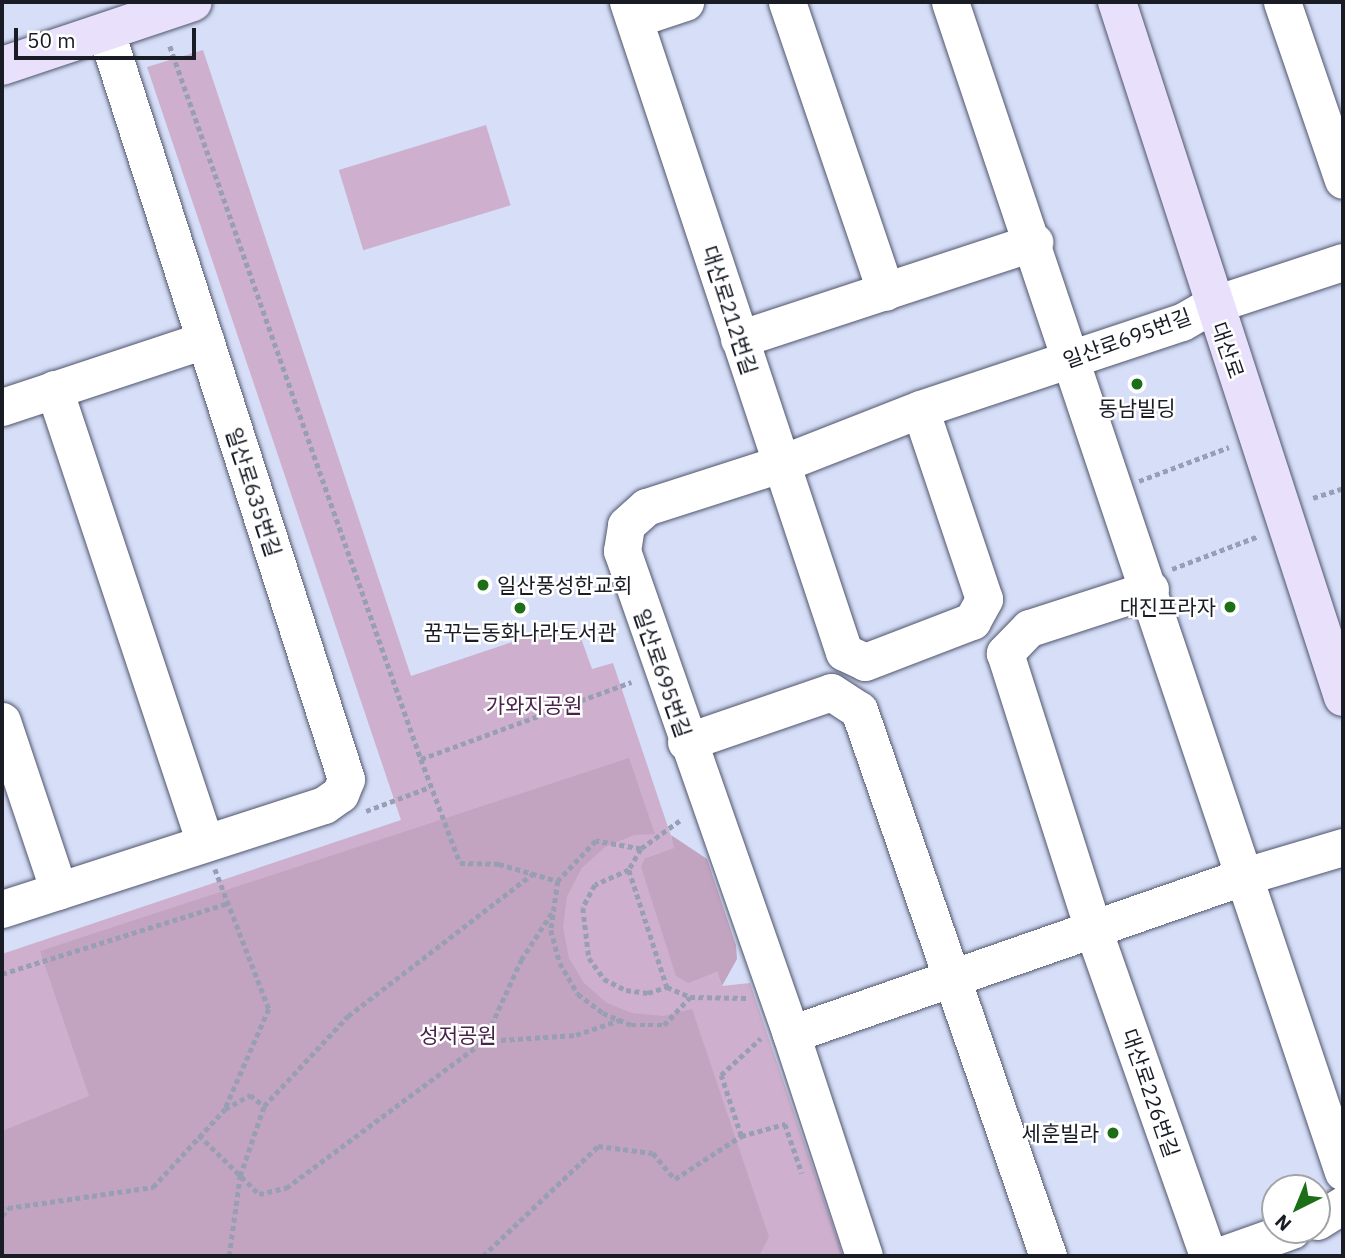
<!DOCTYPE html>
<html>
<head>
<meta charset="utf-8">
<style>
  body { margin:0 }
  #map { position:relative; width:1345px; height:1258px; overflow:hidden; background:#d6def8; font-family:"IBM Plex Sans","Noto Sans KR",sans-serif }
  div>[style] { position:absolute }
  .green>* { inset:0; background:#ceb0ce; transform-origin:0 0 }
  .forest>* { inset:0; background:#c2a4c1 }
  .path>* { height:4.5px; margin-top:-2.25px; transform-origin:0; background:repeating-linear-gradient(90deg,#989eb3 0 5px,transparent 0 8.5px) }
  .roads { filter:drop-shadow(0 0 2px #50566c) drop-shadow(0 0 2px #50566c) }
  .minor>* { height:37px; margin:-18.5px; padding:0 18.5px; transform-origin:18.5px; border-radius:18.5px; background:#fff }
  .major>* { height:38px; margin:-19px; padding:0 19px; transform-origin:19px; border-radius:19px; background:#e9e0fc }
  .dots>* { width:19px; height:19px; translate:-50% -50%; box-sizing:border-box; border:4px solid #fff; border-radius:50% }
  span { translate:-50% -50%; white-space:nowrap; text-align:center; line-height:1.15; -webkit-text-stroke:5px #fff; paint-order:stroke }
  .street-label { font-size:21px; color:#191c25 }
  .poi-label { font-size:21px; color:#191c25 }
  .left { translate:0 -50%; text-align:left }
  .right { translate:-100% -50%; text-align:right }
  .park-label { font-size:21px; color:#49224a }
  .frame { position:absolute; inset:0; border:4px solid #191c25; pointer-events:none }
  .north { position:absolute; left:1261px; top:1174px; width:70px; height:70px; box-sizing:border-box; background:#fff; border:2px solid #a3a4a8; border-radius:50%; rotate:223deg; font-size:19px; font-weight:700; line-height:28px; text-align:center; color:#191c25 }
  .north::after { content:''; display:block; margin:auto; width:24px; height:32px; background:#1c6f16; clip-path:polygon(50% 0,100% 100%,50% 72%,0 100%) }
  .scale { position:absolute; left:14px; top:28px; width:182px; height:32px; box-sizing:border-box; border:4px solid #191c25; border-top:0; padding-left:9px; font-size:21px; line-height:24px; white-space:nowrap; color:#191c25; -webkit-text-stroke:5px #fff; paint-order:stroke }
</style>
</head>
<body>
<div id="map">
  <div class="green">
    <div style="clip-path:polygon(203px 50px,411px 676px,575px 621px,592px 669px,613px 663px,675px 848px,645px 858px,688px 982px,717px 972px,722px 986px,750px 983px,843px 1256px,2px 1256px,2px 954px,401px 820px,147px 67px)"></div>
    <div style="left:486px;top:125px;width:84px;height:154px;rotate:73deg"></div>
  </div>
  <div class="forest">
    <div style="clip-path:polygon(629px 758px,655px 834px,634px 835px,605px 847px,582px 868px,567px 896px,563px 927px,569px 958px,584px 983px,607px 1003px,632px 1013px,663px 1016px,692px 1009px,769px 1237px,760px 1254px,2px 1256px,2px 1131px,89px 1096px,40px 951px)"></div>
    <div style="clip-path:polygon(671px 835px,707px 859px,736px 945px,737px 959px,722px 986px,717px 972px,688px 983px,676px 976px,641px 867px,645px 858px,674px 848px)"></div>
  </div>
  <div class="path">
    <div style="left:170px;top:46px;width:756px;rotate:70.61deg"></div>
    <div style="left:421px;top:759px;width:224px;rotate:-20.1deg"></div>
    <div style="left:1139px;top:481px;width:96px;rotate:-20.7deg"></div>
    <div style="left:1313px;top:498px;width:32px;rotate:-18deg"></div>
    <div style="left:1172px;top:569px;width:93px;rotate:-20.8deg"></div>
    <div style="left:421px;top:759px;width:111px;rotate:69.4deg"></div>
    <div style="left:460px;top:863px;width:39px;rotate:1deg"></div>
    <div style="left:499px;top:864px;width:61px;rotate:16.1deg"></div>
    <div style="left:366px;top:811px;width:68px;rotate:-20.6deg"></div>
    <div style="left:680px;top:821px;width:48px;rotate:144.3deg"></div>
    <div style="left:641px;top:849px;width:24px;rotate:120deg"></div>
    <div style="left:629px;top:870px;width:123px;rotate:72deg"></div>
    <div style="left:667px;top:987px;width:25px;rotate:23deg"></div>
    <div style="left:690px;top:997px;width:57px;rotate:1deg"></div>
    <div style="left:641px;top:849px;width:46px;rotate:-169.9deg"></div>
    <div style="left:596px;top:841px;width:55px;rotate:133.5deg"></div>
    <div style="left:558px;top:881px;width:49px;rotate:98.1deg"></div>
    <div style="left:551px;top:930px;width:34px;rotate:75deg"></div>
    <div style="left:560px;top:963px;width:36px;rotate:60deg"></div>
    <div style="left:578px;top:994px;width:31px;rotate:37deg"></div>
    <div style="left:603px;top:1013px;width:30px;rotate:23deg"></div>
    <div style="left:631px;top:1025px;width:33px"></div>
    <div style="left:664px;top:1025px;width:38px;rotate:-47deg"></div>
    <div style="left:215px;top:869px;width:150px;rotate:68.9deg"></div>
    <div style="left:269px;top:1009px;width:109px;rotate:113.7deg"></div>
    <div style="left:629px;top:870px;width:37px;rotate:156deg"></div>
    <div style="left:595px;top:885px;width:26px;rotate:118deg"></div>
    <div style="left:583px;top:908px;width:50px;rotate:83.2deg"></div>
    <div style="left:589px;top:958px;width:26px;rotate:54deg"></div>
    <div style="left:604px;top:979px;width:25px;rotate:27deg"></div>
    <div style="left:626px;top:990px;width:22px;rotate:8deg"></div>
    <div style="left:648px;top:993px;width:20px;rotate:-18deg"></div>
    <div style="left:2px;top:974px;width:237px;rotate:-17.4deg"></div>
    <div style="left:484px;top:1041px;width:92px;rotate:-3.7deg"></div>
    <div style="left:576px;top:1035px;width:46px;rotate:-18.8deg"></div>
    <div style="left:199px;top:1135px;width:84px;rotate:44.5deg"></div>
    <div style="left:259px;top:1194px;width:28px;rotate:-13deg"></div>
    <div style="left:286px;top:1188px;width:247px;rotate:-36.6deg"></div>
    <div style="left:484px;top:1041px;width:89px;rotate:-65.4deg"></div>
    <div style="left:521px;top:960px;width:59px;rotate:-56.9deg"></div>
    <div style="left:741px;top:1136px;width:64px;rotate:-108.2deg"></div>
    <div style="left:721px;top:1075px;width:54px;rotate:-42.8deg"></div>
    <div style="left:2px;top:1216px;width:10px;rotate:-53deg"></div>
    <div style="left:8px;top:1208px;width:147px;rotate:-8.2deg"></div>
    <div style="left:153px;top:1187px;width:106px;rotate:-47.3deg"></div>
    <div style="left:225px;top:1109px;width:29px;rotate:-29deg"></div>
    <div style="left:250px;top:1095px;width:18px;rotate:38deg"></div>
    <div style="left:229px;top:1256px;width:81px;rotate:-82.2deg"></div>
    <div style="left:240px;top:1176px;width:74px;rotate:-71.1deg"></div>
    <div style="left:264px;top:1106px;width:123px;rotate:-47deg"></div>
    <div style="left:348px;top:1016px;width:236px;rotate:-37.6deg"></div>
    <div style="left:483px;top:1256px;width:159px;rotate:-43.7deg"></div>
    <div style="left:598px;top:1146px;width:55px;rotate:7.3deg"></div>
    <div style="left:653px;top:1153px;width:34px;rotate:50deg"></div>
    <div style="left:675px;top:1179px;width:79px;rotate:-33.1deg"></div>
    <div style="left:741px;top:1136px;width:46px;rotate:-15.3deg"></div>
    <div style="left:785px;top:1124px;width:52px;rotate:70.9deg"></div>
  </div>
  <div class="roads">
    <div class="minor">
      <div style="left:628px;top:2px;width:685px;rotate:71.62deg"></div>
      <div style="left:844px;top:652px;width:23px;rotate:25deg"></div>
      <div style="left:865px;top:662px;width:115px;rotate:-21deg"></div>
      <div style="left:972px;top:621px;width:25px;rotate:-61deg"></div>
      <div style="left:984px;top:599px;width:200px;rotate:-108.6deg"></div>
      <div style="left:787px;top:2px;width:306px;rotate:71.2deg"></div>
      <div style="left:950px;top:2px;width:1234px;rotate:71.43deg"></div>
      <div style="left:1282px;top:2px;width:188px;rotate:71.1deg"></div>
      <div style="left:634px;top:19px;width:54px;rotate:-18.4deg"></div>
      <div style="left:739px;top:339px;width:311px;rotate:-18.2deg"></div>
      <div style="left:54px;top:389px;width:478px;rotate:71.6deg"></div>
      <div style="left:2px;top:407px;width:214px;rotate:-18.3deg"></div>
      <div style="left:1150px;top:589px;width:127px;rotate:162.1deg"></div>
      <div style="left:1029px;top:628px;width:35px;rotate:134deg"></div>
      <div style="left:1005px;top:653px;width:290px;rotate:72.3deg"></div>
      <div style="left:1093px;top:929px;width:347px;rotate:70.6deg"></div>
      <div style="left:2px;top:721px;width:179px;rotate:71.5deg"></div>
      <div style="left:686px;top:742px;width:153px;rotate:-19deg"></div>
      <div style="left:831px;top:692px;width:33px;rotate:33deg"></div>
      <div style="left:859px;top:710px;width:578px;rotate:70.91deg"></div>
      <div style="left:2px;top:909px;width:338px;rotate:-17.9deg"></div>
      <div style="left:324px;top:805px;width:19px;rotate:-35deg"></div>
      <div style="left:340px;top:794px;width:16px;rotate:-68deg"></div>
      <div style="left:346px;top:779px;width:785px;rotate:-107.81deg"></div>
      <div style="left:791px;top:1034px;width:481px;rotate:-19.2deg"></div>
      <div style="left:1245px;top:876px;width:102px;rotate:-16.5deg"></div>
      <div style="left:1317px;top:1221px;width:31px;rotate:-32deg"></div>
      <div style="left:864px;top:1256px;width:234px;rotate:-108.2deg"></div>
      <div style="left:791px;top:1034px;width:512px;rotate:-109.28deg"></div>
      <div style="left:622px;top:551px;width:26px;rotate:-81deg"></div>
      <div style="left:626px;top:525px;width:27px;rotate:-42deg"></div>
      <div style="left:646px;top:507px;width:141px;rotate:-17.8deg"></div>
      <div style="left:780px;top:464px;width:150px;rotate:-21.4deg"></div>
      <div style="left:920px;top:409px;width:276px;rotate:-18.4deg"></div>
      <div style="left:1182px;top:322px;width:34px;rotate:-30deg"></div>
      <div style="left:1212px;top:305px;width:138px;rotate:-18.2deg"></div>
      <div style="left:1219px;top:1256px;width:77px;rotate:-19.6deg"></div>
    </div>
    <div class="major">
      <div style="left:1117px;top:2px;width:731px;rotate:71.99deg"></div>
      <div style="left:2px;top:66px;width:201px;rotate:-18.5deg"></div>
    </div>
  </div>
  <div class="dots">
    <div style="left:1137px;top:384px;background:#1c6f16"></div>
    <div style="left:483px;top:585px;background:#1c6f16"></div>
    <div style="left:1230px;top:607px;background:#1c6f16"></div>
    <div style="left:520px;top:608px;background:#1c6f16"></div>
    <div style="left:1113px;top:1133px;background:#1c6f16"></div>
  </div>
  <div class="street-label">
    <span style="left:730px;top:310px;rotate:72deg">대산로212번길</span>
    <span style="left:1127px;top:338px;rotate:-20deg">일산로695번길</span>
    <span style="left:1228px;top:350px;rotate:71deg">대산로</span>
    <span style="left:254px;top:492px;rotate:72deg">일산로635번길</span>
    <span style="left:663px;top:673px;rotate:71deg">일산로695번길</span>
    <span style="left:1151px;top:1093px;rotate:71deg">대산로226번길</span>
  </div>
  <div class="poi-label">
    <span style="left:1137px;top:408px">동남빌딩</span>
    <span class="left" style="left:497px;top:585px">일산풍성한교회</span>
    <span class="right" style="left:1216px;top:607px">대진프라자</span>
    <span style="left:520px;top:632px">꿈꾸는동화나라도서관</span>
    <span class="right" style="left:1099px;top:1133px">세훈빌라</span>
  </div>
  <div class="park-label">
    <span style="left:534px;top:705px">가와지공원</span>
    <span style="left:458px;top:1035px">성저공원</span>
  </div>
  <div class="frame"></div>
  <div class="north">N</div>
  <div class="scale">50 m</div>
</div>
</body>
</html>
